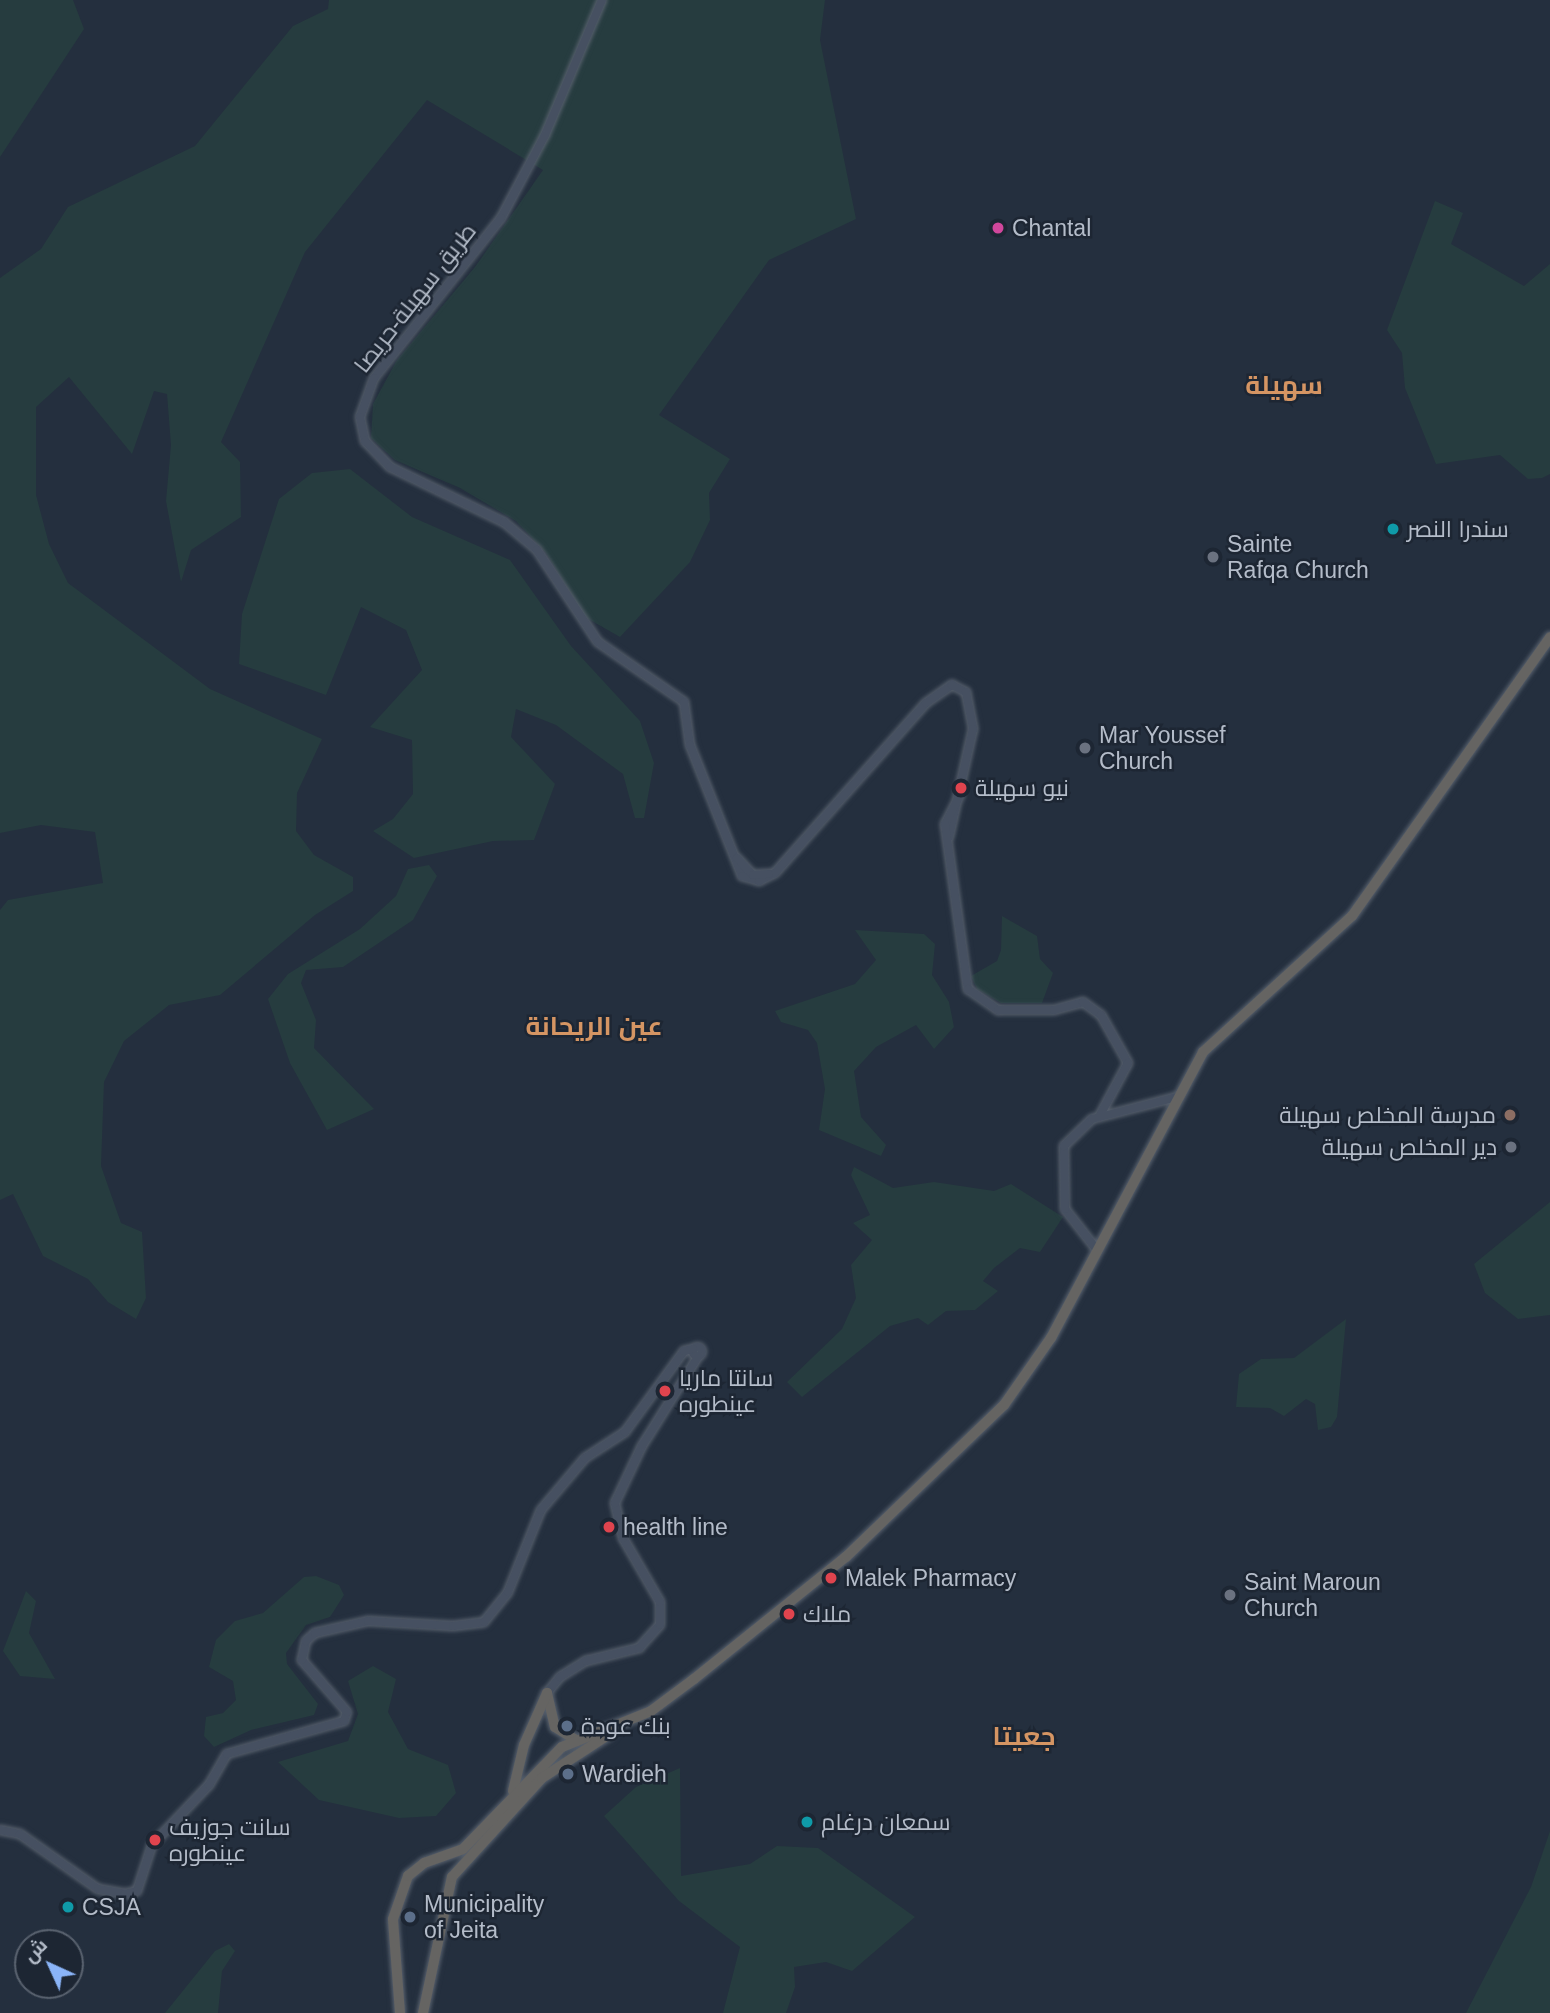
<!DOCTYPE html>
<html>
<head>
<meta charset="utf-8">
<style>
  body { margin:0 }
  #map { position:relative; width:1550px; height:2013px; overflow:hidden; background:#242f3e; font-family:Arial,Cairo,sans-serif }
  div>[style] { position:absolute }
  .green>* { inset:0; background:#263c3f }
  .roads { filter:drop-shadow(0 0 2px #565f6c) drop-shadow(0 0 2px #565f6c) }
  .secondary>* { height:8px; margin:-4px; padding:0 4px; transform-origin:4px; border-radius:4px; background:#465061 }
  .secondary>.ring { margin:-4px; padding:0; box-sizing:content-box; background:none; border:8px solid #465061; border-radius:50% }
  .trunk>* { height:10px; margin:-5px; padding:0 5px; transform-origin:5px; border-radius:5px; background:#656462 }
  .dots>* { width:19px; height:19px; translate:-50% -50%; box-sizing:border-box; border:4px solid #1d2633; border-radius:50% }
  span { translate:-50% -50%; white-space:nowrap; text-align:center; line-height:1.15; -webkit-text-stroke:5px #1d2633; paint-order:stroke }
  .poi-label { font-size:23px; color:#b4bcc9 }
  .left { translate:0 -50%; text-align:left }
  .right { translate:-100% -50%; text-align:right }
  .street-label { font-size:23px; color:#b4bcc9 }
  .quarter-label { font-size:26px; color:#d59563; font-weight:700 }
  .north { position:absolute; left:14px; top:1929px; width:70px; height:70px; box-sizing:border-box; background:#1d2633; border:2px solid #59626f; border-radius:50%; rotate:315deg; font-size:19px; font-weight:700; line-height:28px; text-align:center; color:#b4bcc9 }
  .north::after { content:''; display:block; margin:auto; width:24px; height:32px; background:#8ab4f8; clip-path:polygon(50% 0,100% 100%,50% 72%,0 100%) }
</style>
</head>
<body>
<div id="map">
  <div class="green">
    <div style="clip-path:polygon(0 0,73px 0,84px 29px,0 157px)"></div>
    <div style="clip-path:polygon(329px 0,825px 0,820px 40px,856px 219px,769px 260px,659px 415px,730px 459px,709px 493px,710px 520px,690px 562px,620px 637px,585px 617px,546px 553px,516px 521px,460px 488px,395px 460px,371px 438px,373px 404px,397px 360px,475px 267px,543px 170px,427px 100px,305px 252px,221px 442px,240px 462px,241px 517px,191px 550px,181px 582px,166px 501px,171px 445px,167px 394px,154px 391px,132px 454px,69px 377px,36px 407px,36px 495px,49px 544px,68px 583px,210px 689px,322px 739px,297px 793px,296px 831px,314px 855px,353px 877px,353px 891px,315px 915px,220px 995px,169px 1005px,124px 1041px,104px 1082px,101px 1166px,121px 1223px,142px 1232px,146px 1298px,136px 1319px,108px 1302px,88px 1279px,43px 1256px,13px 1194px,0 1200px,0 910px,8px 900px,103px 883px,95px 832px,41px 825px,0 833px,0 278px,41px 249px,68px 207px,195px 146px,293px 26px,328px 9px)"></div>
    <div style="clip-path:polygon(1435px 201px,1463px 213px,1451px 244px,1524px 286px,1550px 264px,1550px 474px,1542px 478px,1528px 479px,1500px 455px,1436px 464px,1405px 388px,1402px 353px,1387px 330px)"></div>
    <div style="clip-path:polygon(350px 469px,412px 517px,510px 560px,571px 646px,640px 721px,654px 763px,644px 818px,635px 818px,623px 774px,556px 725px,516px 709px,511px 737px,555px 784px,534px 840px,493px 841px,414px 858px,373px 831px,393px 819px,413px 794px,412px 740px,370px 727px,422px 670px,406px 630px,361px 607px,326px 695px,239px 664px,242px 614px,279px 499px,312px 473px)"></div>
    <div style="clip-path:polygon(429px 865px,437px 876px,413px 920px,343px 967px,306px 970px,301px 983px,316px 1020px,314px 1048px,374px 1109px,327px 1130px,290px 1063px,268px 999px,288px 974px,360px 929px,396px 896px,408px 869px)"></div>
    <div style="clip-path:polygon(1002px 916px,1037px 936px,1040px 959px,1053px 973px,1042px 1003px,1001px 1003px,977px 989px,971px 976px,997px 961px,1001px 950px)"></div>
    <div style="clip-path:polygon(855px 930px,924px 934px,935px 944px,932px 975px,949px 1002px,954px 1027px,934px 1049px,916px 1025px,876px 1047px,854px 1071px,861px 1117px,886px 1145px,881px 1156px,819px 1130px,825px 1089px,817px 1043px,808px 1030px,781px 1022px,775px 1011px,855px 984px,876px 960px)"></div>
    <div style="clip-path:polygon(854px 1167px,893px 1188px,934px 1182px,994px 1191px,1011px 1184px,1063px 1217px,1040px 1252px,1020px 1248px,994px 1268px,983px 1281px,998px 1291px,975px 1310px,946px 1311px,928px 1325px,918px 1318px,890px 1326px,802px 1397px,787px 1382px,842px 1329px,856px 1298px,851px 1265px,872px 1240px,853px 1223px,870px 1215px,851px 1175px)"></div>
    <div style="clip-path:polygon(1550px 1202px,1550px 1315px,1518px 1319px,1485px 1293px,1474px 1264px)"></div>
    <div style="clip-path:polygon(1346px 1319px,1337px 1417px,1331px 1427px,1318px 1430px,1315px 1404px,1306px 1399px,1284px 1416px,1270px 1408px,1236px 1407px,1239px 1374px,1261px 1359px,1294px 1358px)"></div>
    <div style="clip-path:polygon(316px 1576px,339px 1585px,344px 1595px,330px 1617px,306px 1625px,286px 1653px,287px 1664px,318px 1704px,314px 1715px,251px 1730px,214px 1747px,204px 1736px,206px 1717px,223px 1713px,236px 1700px,233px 1681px,209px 1667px,216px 1640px,235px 1621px,263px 1613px,304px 1577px)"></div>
    <div style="clip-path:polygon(26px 1591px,36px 1601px,29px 1633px,55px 1679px,20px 1676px,3px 1651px)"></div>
    <div style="clip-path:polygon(373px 1666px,396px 1679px,388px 1712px,408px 1749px,448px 1765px,456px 1793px,436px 1816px,399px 1818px,319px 1800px,278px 1762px,348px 1741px,358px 1714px,348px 1681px)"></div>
    <div style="clip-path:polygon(680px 1768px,681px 1876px,750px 1864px,777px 1846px,818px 1848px,915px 1917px,852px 1971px,826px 1962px,794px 1967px,795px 1987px,786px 2013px,723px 2013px,740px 1947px,679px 1901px,604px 1816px,636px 1787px)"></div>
    <div style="clip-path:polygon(1550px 1831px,1550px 2013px,1466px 2013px,1531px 1887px)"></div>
    <div style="clip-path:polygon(229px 1944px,235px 1951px,222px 1971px,218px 2013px,165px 2013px,215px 1951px)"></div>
  </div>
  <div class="roads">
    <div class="secondary">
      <div style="left:602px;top:0;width:147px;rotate:112.9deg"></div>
      <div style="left:545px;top:135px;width:94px;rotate:117.9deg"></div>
      <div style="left:501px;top:218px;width:204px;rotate:128.4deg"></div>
      <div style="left:374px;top:378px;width:41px;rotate:109.7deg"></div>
      <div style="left:360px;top:417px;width:25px;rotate:78deg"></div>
      <div style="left:365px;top:441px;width:36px;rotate:46deg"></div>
      <div style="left:390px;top:467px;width:127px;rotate:25.8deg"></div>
      <div style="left:504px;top:522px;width:43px;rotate:40.3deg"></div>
      <div style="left:537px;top:550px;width:110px;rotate:56.5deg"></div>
      <div style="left:598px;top:642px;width:105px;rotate:34.9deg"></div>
      <div style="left:684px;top:702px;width:43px;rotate:82.1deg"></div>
      <div style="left:690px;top:745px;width:141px;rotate:68.3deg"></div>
      <div style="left:742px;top:876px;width:18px;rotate:16deg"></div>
      <div style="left:759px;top:881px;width:18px;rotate:-27deg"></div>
      <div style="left:775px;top:873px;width:227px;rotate:-48.4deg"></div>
      <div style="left:926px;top:703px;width:32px;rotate:-35deg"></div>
      <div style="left:952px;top:685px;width:16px;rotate:27deg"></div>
      <div style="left:966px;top:692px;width:38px;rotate:79deg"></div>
      <div style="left:973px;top:729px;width:110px;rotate:102.6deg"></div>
      <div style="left:960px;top:795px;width:33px;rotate:117deg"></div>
      <div style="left:945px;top:824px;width:167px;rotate:82.1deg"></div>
      <div style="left:968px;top:989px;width:37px;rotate:35deg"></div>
      <div style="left:998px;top:1010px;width:56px"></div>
      <div style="left:1054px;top:1010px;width:30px;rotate:-15deg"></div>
      <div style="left:1083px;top:1002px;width:22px;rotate:36deg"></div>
      <div style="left:1101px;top:1015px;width:55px;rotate:60.6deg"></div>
      <div style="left:1128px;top:1063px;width:61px;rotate:118.2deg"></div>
      <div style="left:737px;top:858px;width:23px;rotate:47deg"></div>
      <div style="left:753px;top:875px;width:16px;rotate:-4deg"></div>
      <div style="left:1097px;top:1250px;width:52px;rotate:-128deg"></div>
      <div style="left:1065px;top:1209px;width:63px;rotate:-90.9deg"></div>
      <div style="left:1064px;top:1146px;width:39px;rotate:-44deg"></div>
      <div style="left:1092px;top:1119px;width:88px;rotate:-14.5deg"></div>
      <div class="ring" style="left:692.5px;top:1346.5px;width:1px;height:1px"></div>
      <div style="left:547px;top:1693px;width:21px;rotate:-51deg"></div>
      <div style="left:560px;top:1677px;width:31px;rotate:-32deg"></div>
      <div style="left:586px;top:1661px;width:55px;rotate:-13.8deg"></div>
      <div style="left:639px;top:1648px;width:31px;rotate:-48deg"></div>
      <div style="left:660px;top:1625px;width:23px;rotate:-90deg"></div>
      <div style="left:660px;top:1602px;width:74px;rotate:-120deg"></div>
      <div style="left:623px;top:1538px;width:36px;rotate:-103deg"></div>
      <div style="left:615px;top:1503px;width:63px;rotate:-64.7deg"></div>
      <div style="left:642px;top:1446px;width:107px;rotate:-57.9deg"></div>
      <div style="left:0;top:1830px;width:20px;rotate:11deg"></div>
      <div style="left:20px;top:1834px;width:95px;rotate:35.2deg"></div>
      <div style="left:98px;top:1889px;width:27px;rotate:10deg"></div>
      <div style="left:125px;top:1894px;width:12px;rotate:-14deg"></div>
      <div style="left:137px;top:1891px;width:48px;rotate:-71.9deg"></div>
      <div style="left:152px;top:1845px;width:83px;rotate:-46.5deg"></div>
      <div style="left:209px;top:1785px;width:36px;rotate:-60deg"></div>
      <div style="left:227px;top:1754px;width:122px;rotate:-15.8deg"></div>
      <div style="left:344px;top:1721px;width:9px;rotate:-72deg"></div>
      <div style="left:347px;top:1712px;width:69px;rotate:-130.9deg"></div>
      <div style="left:302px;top:1660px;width:19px;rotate:-78deg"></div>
      <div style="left:306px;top:1641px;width:12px;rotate:-42deg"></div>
      <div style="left:315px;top:1633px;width:54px;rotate:-12.8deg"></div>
      <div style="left:368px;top:1621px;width:85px;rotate:3.4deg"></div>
      <div style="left:453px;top:1626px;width:31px;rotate:-7deg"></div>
      <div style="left:484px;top:1622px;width:38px;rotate:-51deg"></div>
      <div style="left:508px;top:1592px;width:88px;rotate:-68.1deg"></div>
      <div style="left:541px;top:1510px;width:68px;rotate:-49.8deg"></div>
      <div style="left:585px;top:1458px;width:48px;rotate:-33deg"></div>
      <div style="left:625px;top:1432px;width:100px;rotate:-53.9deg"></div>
      <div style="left:684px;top:1351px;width:9px;rotate:-13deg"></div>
    </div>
    <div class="trunk">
      <div style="left:547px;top:1693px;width:35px;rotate:77deg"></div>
      <div style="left:555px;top:1727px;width:26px;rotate:32deg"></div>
      <div style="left:513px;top:1791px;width:47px;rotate:-76.6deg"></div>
      <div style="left:524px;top:1745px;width:57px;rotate:-66.1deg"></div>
      <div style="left:400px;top:2013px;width:94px;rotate:-94.3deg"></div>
      <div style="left:393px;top:1919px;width:46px;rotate:-70.8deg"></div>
      <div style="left:408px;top:1876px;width:21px;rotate:-39deg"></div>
      <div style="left:424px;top:1863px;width:41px;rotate:-19.7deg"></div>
      <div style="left:463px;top:1849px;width:142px;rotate:-45.9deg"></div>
      <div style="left:562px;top:1747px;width:96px;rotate:-22deg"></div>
      <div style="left:651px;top:1711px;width:54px;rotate:-36.7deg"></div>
      <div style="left:694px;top:1679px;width:195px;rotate:-38.8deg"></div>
      <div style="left:846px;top:1557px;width:219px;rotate:-43.9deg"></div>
      <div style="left:1004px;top:1405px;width:82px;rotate:-55deg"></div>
      <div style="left:1051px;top:1338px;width:324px;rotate:-62deg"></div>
      <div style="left:1203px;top:1052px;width:202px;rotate:-42.4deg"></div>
      <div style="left:1352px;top:916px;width:342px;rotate:-54.6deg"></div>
      <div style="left:423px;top:2013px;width:139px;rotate:-78deg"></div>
      <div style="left:452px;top:1877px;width:134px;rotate:-47.7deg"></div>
      <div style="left:542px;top:1778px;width:82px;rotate:-33.1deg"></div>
    </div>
  </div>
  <div class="dots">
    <div style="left:998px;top:228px;background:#d1479c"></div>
    <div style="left:1393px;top:529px;background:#0f9aa8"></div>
    <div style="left:1213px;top:557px;background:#6b7280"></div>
    <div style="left:1085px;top:748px;background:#6b7280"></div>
    <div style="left:961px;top:788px;background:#e0444e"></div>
    <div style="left:1510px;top:1115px;background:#8d6e63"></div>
    <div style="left:1511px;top:1147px;background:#6b7280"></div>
    <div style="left:665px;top:1391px;background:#e0444e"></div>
    <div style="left:609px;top:1527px;background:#e0444e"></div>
    <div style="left:831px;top:1578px;background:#e0444e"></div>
    <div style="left:1230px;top:1595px;background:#6b7280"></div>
    <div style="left:789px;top:1614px;background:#e0444e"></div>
    <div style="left:567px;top:1726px;background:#5c6f8a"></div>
    <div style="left:568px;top:1774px;background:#5c6f8a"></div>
    <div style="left:807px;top:1822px;background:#0f9aa8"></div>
    <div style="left:155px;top:1840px;background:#e0444e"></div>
    <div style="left:68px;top:1907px;background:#0f9aa8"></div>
    <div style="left:410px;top:1917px;background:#5c6f8a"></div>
  </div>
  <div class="poi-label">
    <span class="left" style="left:1012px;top:228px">Chantal</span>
    <span class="left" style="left:1407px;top:529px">سندرا النصر</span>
    <span class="left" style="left:1227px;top:557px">Sainte<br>Rafqa Church</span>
    <span class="left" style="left:1099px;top:748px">Mar Youssef<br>Church</span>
    <span class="left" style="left:975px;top:788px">نيو سهيلة</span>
    <span class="right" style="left:1496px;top:1115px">مدرسة المخلص سهيلة</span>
    <span class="right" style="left:1497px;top:1147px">دير المخلص سهيلة</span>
    <span class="left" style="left:679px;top:1391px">سانتا ماريا<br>عينطوره</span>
    <span class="left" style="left:623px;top:1527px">health line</span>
    <span class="left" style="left:845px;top:1578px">Malek Pharmacy</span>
    <span class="left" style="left:1244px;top:1595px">Saint Maroun<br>Church</span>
    <span class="left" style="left:803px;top:1614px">ملاك</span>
    <span class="left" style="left:581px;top:1726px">بنك عودة</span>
    <span class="left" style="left:582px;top:1774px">Wardieh</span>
    <span class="left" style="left:821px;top:1822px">سمعان درغام</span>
    <span class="left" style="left:169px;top:1840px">سانت جوزيف<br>عينطوره</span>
    <span class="left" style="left:424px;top:1917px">Municipality<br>of Jeita</span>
    <span class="left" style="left:82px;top:1907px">CSJA</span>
  </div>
  <div class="street-label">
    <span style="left:415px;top:298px;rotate:-52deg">طريق سهيلة-حريصا</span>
  </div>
  <div class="quarter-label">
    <span style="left:1284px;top:386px">سهيلة</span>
    <span style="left:594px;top:1027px">عين الريحانة</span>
    <span style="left:1024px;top:1737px">جعيتا</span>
  </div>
  <div class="north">ش</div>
</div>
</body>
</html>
